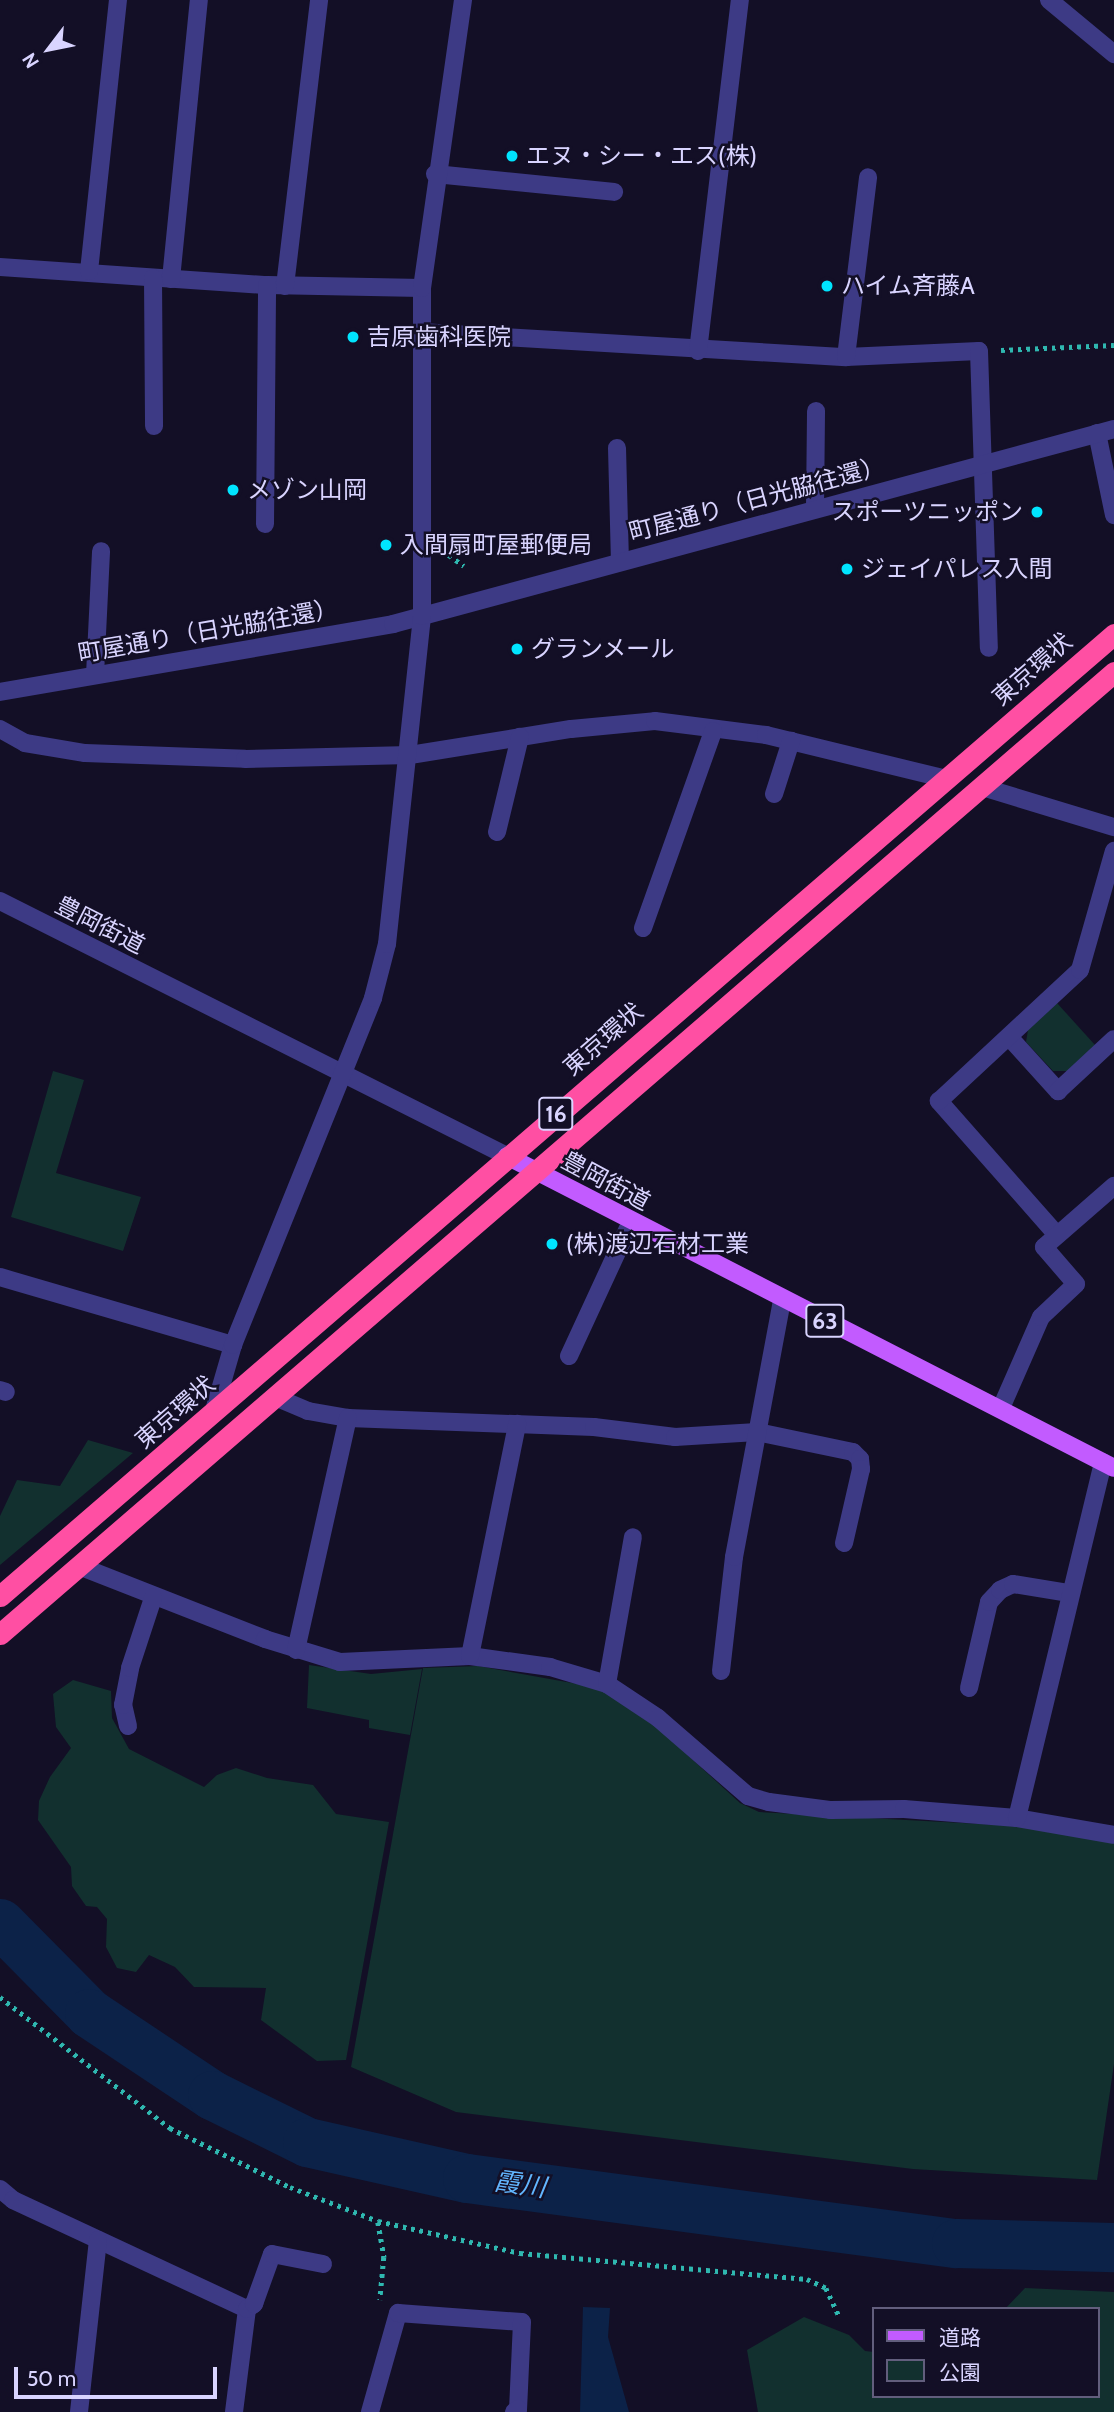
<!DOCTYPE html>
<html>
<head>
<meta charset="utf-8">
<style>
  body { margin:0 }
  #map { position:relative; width:1114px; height:2412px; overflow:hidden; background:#130f26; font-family:Cabin,"Noto Sans JP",sans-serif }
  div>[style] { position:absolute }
  .green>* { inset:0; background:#12302f }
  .water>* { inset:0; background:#0c2248 }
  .river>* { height:49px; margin:-24.5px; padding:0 24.5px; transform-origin:24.5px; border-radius:24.5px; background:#0c2248 }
  .path>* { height:4.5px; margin-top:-2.25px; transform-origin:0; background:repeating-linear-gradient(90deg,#2fb8b0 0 3.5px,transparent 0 8.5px) }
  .minor>* { height:18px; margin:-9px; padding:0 9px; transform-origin:9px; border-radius:9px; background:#3d3a85 }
  .major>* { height:18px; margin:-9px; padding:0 9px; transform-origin:9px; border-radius:9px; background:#c25bff }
  .highway>* { height:21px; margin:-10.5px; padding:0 10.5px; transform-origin:10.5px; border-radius:10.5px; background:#ff4fa3 }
  .dots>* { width:19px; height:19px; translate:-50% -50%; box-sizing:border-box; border:4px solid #130f26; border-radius:50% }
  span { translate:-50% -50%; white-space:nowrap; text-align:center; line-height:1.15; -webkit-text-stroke:5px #130f26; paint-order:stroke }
  .shield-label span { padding:2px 5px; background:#130f26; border:2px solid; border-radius:5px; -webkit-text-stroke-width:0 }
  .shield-label { font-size:23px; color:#d9d4ff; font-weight:700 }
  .poi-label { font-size:24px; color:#d9d4ff }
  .left { translate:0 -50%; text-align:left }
  .right { translate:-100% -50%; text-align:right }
  .street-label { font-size:24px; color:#d9d4ff }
  .water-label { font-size:26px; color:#62b6ff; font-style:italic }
  .legend { position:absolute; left:872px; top:2307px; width:228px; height:91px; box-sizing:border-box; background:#130f26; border:2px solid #625e7d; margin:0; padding:9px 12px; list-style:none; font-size:21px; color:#d9d4ff }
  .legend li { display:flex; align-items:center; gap:14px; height:35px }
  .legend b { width:35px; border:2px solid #625e7d }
  .north { position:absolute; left:14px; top:14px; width:70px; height:70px; -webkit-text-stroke:5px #130f26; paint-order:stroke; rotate:238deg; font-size:19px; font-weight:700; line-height:28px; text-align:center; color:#d9d4ff }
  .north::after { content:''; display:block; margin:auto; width:24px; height:32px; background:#d9d4ff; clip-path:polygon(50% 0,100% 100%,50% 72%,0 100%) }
  .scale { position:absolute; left:14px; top:2367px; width:203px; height:32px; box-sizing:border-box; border:4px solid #d9d4ff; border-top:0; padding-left:9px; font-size:21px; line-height:24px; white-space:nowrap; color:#d9d4ff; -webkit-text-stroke:5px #130f26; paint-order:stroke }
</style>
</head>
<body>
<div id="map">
  <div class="green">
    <div style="clip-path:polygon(1057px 1003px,1095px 1045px,1067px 1071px,1053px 1071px,1026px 1042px,1028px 1030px)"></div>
    <div style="clip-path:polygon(53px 1071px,84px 1080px,56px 1173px,141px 1197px,123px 1251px,11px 1217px)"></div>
    <div style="clip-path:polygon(88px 1440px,133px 1453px,0 1565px,0 1516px,17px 1480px,60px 1486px)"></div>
    <div style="clip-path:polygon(309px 1665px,371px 1674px,422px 1669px,410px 1735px,369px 1728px,369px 1720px,307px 1708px)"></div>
    <div style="clip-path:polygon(478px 1666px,600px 1688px,659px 1729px,740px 1803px,759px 1812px,1020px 1826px,1114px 1843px,1114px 2064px,1097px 2180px,913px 2169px,456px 2112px,351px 2067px,423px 1668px)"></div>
    <div style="clip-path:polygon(73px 1680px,111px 1691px,112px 1718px,129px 1749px,204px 1787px,217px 1775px,236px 1768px,267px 1778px,313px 1785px,336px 1814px,389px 1822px,346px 2060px,317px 2061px,261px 2020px,266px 1988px,194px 1987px,175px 1967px,149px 1955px,136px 1972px,117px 1968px,106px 1947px,107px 1919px,97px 1907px,86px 1906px,72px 1886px,71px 1867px,38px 1820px,39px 1801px,50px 1777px,71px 1748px,56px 1727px,53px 1694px)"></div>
    <div style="clip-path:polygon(1025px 2288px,1114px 2292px,1114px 2412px,758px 2412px,747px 2350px,804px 2317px,849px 2335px,865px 2351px,874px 2352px,874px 2396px,1098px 2396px,1098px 2309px,1005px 2309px)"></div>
  </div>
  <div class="water">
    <div style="clip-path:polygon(583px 2307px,610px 2308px,608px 2337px,629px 2412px,580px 2412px)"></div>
  </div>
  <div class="river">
    <div style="left:0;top:1923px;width:127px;rotate:45.3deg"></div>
    <div style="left:89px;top:2013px;width:148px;rotate:33.7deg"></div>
    <div style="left:212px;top:2095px;width:106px;rotate:26.3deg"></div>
    <div style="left:307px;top:2142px;width:164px;rotate:12.7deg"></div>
    <div style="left:467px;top:2178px;width:493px;rotate:7.6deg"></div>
    <div style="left:956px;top:2243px;width:158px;rotate:1.5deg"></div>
  </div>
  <div class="path">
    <div style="left:1001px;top:350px;width:113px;rotate:-2.5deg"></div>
    <div style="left:442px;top:550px;width:27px;rotate:36deg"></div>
    <div style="left:0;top:1997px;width:215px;rotate:37.6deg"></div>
    <div style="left:170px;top:2128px;width:134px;rotate:26.2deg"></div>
    <div style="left:290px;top:2187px;width:94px;rotate:21.1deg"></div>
    <div style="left:378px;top:2221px;width:146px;rotate:12.7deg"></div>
    <div style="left:520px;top:2253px;width:288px;rotate:5.2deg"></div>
    <div style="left:807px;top:2279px;width:21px;rotate:25deg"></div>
    <div style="left:826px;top:2288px;width:33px;rotate:65deg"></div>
    <div style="left:378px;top:2222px;width:36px;rotate:80deg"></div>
    <div style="left:384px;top:2257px;width:43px;rotate:95.3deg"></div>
  </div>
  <div class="minor">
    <div style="left:1049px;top:0;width:85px;rotate:39.7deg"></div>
    <div style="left:435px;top:174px;width:180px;rotate:5.7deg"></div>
    <div style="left:0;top:267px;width:268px;rotate:3.9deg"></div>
    <div style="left:267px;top:285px;width:155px;rotate:1.1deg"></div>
    <div style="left:89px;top:271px;width:273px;rotate:-83.9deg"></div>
    <div style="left:153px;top:278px;width:148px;rotate:89.6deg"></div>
    <div style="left:171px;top:279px;width:280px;rotate:-84.3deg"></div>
    <div style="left:285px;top:286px;width:288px;rotate:-83.2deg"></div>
    <div style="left:421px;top:332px;width:426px;rotate:3.4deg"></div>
    <div style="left:846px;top:357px;width:133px;rotate:-2.6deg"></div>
    <div style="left:979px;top:351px;width:297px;rotate:88.1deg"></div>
    <div style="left:698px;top:351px;width:354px;rotate:-83.2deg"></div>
    <div style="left:846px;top:357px;width:181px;rotate:-83deg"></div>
    <div style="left:1097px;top:433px;width:84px;rotate:78.3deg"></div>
    <div style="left:617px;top:448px;width:114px;rotate:88.5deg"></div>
    <div style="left:815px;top:509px;width:98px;rotate:-89.4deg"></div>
    <div style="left:265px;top:524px;width:239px;rotate:-89.5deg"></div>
    <div style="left:95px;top:675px;width:124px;rotate:-87.2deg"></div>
    <div style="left:0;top:692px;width:399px;rotate:-9.8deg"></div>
    <div style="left:393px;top:624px;width:747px;rotate:-15.13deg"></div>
    <div style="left:0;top:729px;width:29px;rotate:29deg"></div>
    <div style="left:25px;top:743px;width:61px;rotate:9.5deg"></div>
    <div style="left:85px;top:753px;width:160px;rotate:2.1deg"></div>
    <div style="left:245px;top:759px;width:165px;rotate:-1.4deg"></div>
    <div style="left:410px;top:755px;width:163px;rotate:-9.2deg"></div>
    <div style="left:571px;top:729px;width:84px;rotate:-5.4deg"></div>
    <div style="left:655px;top:721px;width:112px;rotate:7.2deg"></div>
    <div style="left:766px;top:735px;width:185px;rotate:13.7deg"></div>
    <div style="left:982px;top:787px;width:138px;rotate:16.9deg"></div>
    <div style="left:774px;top:794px;width:56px;rotate:-72.2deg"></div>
    <div style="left:497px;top:832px;width:98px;rotate:-76.4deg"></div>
    <div style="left:0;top:901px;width:568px;rotate:26.7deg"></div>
    <div style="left:643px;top:928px;width:209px;rotate:-70.4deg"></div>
    <div style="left:1010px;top:1038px;width:72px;rotate:47.8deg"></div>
    <div style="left:1058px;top:1091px;width:76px;rotate:-42.9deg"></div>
    <div style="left:1057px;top:1235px;width:179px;rotate:-131.4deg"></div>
    <div style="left:939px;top:1101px;width:192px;rotate:-42.9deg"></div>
    <div style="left:1080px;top:970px;width:124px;rotate:-74.1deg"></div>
    <div style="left:0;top:1277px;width:243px;rotate:16.3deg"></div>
    <div style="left:569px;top:1356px;width:148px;rotate:-65.2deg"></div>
    <div style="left:0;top:1390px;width:6px;rotate:18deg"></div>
    <div style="left:275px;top:1397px;width:36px;rotate:23deg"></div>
    <div style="left:308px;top:1411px;width:41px;rotate:9.9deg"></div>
    <div style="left:348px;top:1418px;width:246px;rotate:2.1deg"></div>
    <div style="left:594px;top:1427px;width:82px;rotate:7deg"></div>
    <div style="left:675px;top:1437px;width:82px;rotate:-3.5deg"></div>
    <div style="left:757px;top:1432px;width:98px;rotate:11.8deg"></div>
    <div style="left:853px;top:1452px;width:10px;rotate:45deg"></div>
    <div style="left:860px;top:1459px;width:10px;rotate:84deg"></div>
    <div style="left:861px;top:1469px;width:76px;rotate:102.9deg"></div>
    <div style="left:1001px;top:1408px;width:99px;rotate:-66.3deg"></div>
    <div style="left:1041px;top:1317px;width:48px;rotate:-43.3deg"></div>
    <div style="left:1076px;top:1284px;width:49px;rotate:-130.9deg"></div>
    <div style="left:1044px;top:1247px;width:93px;rotate:-41.1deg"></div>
    <div style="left:213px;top:1414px;width:72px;rotate:-73.8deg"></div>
    <div style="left:233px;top:1345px;width:374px;rotate:-68deg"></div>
    <div style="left:373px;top:998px;width:56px;rotate:-75.5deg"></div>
    <div style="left:387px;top:944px;width:330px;rotate:-83.9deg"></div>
    <div style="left:422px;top:616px;width:328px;rotate:-90deg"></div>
    <div style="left:422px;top:288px;width:291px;rotate:-81.9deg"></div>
    <div style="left:79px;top:1566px;width:200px;rotate:21.4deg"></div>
    <div style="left:265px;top:1639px;width:78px;rotate:17deg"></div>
    <div style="left:340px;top:1662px;width:130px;rotate:-2.6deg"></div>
    <div style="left:470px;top:1656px;width:81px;rotate:7.8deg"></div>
    <div style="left:550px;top:1667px;width:59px;rotate:16.6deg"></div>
    <div style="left:607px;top:1684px;width:61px;rotate:33.7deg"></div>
    <div style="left:658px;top:1718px;width:119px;rotate:40.9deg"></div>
    <div style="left:748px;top:1796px;width:22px;rotate:16deg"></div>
    <div style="left:769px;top:1802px;width:63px;rotate:7.4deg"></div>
    <div style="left:831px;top:1810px;width:73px;rotate:-0.8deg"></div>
    <div style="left:904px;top:1809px;width:113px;rotate:4.6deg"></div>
    <div style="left:1017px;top:1818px;width:98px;rotate:9.9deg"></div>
    <div style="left:296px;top:1650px;width:238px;rotate:-77.4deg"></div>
    <div style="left:470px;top:1656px;width:237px;rotate:-78.5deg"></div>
    <div style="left:721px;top:1671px;width:115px;rotate:-83.5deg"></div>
    <div style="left:734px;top:1557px;width:261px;rotate:-79.4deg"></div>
    <div style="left:607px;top:1684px;width:149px;rotate:-80deg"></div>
    <div style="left:969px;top:1688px;width:88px;rotate:-76.9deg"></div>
    <div style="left:989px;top:1602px;width:16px;rotate:-47deg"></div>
    <div style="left:1000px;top:1590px;width:14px;rotate:-25deg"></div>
    <div style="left:1013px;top:1584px;width:57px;rotate:9.1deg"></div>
    <div style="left:128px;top:1726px;width:22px;rotate:-103deg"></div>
    <div style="left:123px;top:1705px;width:38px;rotate:-79deg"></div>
    <div style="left:130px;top:1668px;width:74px;rotate:-71.8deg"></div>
    <div style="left:1017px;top:1818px;width:366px;rotate:-76.4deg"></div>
    <div style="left:0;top:2189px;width:17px;rotate:40deg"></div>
    <div style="left:13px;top:2200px;width:258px;rotate:25deg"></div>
    <div style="left:79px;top:2412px;width:173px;rotate:-83.7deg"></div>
    <div style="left:234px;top:2412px;width:104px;rotate:-82.8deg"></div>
    <div style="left:247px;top:2309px;width:9px;rotate:-36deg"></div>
    <div style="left:254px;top:2304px;width:53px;rotate:-70.2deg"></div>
    <div style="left:272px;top:2254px;width:52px;rotate:11.1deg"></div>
    <div style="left:370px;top:2412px;width:103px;rotate:-74.2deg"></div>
    <div style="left:398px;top:2313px;width:124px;rotate:4.2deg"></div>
    <div style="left:522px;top:2322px;width:87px;rotate:92.6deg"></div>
    <div style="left:518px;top:2409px;width:5px;rotate:143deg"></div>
  </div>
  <div class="major">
    <div style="left:507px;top:1156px;width:682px;rotate:27.2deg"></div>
  </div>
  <div class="highway">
    <div style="left:0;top:1596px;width:1472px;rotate:-40.81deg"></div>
    <div style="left:0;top:1634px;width:1472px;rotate:-40.81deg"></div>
  </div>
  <div class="dots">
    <div style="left:512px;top:156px;background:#00e5ff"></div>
    <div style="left:827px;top:286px;background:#00e5ff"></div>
    <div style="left:353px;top:337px;background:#00e5ff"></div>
    <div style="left:233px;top:490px;background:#00e5ff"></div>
    <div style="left:1037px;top:512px;background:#00e5ff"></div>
    <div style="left:386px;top:545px;background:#00e5ff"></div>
    <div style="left:847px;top:569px;background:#00e5ff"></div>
    <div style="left:517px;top:649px;background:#00e5ff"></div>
    <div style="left:552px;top:1244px;background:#00e5ff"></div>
  </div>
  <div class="shield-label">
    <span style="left:556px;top:1114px">16</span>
    <span style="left:825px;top:1321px">63</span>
  </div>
  <div class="poi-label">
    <span class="left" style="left:526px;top:156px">エヌ・シー・エス(株)</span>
    <span class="left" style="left:841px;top:286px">ハイム斉藤A</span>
    <span class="left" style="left:367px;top:337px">吉原歯科医院</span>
    <span class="left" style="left:247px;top:490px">メゾン山岡</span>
    <span class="right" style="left:1023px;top:512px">スポーツニッポン</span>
    <span class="left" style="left:400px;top:545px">入間扇町屋郵便局</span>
    <span class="left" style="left:861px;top:569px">ジェイパレス入間</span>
    <span class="left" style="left:531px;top:649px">グランメール</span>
    <span class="left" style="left:566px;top:1244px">(株)渡辺石材工業</span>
  </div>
  <div class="street-label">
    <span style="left:757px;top:499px;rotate:-15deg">町屋通り（日光脇往還）</span>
    <span style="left:208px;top:631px;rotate:-10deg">町屋通り（日光脇往還）</span>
    <span style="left:1032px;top:669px;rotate:-41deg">東京環状</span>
    <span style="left:100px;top:925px;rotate:27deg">豊岡街道</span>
    <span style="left:603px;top:1039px;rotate:-41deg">東京環状</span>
    <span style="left:606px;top:1181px;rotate:28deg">豊岡街道</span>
    <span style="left:175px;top:1412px;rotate:-41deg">東京環状</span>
  </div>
  <div class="water-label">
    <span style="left:520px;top:2185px;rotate:8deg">霞川</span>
  </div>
  <ul class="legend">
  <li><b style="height:9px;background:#c25bff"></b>道路</li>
  <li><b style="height:19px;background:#12302f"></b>公園</li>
  </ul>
  <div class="north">N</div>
  <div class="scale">50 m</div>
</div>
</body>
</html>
